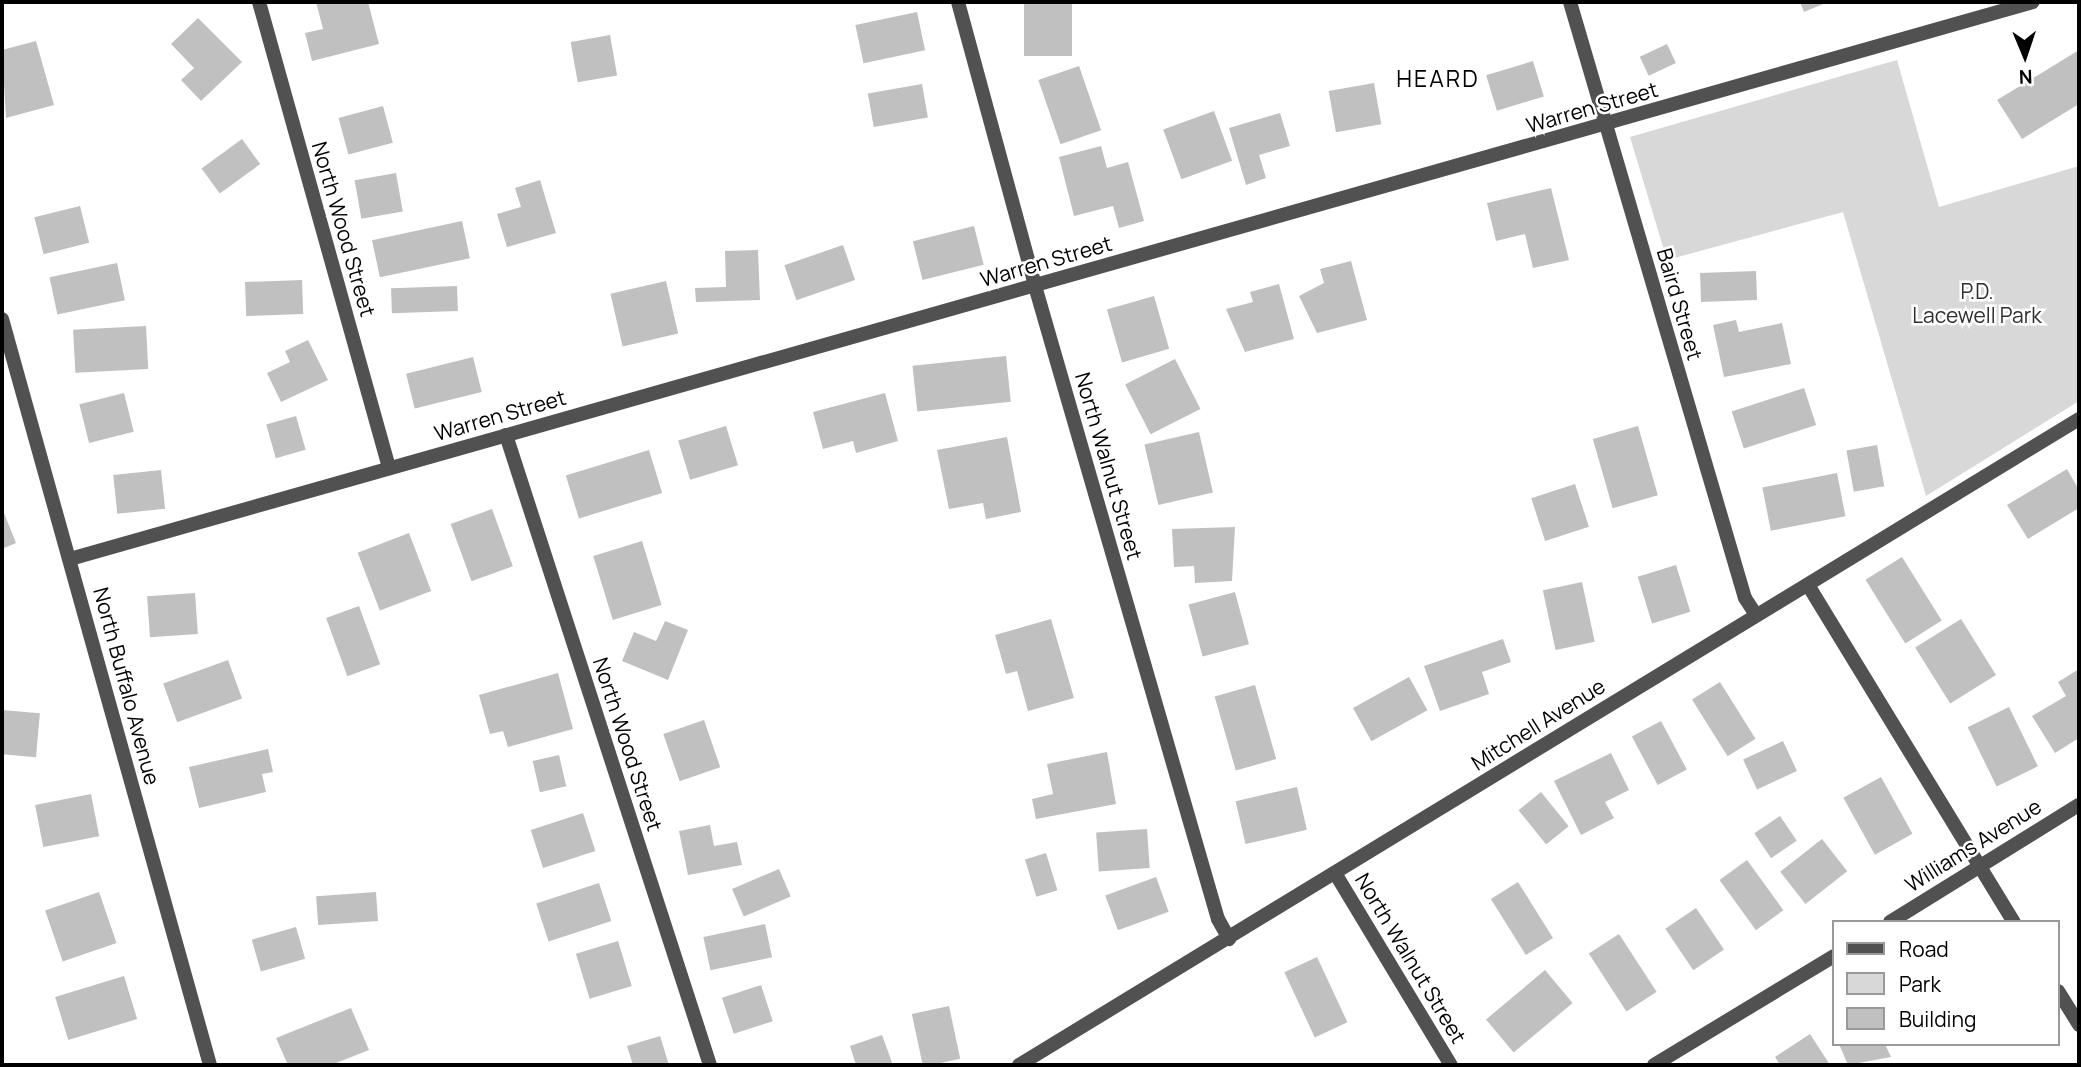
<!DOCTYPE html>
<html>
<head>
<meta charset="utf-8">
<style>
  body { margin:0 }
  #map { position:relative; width:2081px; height:1067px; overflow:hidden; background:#fff; font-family:Manrope,sans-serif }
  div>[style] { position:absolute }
  .green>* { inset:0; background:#d8d8d8 }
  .building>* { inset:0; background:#c0c0c0; transform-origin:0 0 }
  .minor>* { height:14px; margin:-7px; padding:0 7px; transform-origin:7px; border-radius:7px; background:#515151 }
  .tertiary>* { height:14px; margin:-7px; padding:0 7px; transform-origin:7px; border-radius:7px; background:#515151 }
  span { translate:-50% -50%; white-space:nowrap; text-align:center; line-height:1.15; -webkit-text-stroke:5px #fff; paint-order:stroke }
  .street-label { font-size:21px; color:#000 }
  .park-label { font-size:21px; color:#2f2f2f }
  .neighbourhood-label { font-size:23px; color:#000; letter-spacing:2px }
  .frame { position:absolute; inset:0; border:4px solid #000; pointer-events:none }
  .legend { position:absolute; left:1832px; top:920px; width:228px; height:126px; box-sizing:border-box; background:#fff; border:2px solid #999; margin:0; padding:9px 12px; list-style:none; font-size:21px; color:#000 }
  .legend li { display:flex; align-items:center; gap:14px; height:35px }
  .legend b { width:35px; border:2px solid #999 }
  .north { position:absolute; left:1990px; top:21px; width:70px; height:70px; -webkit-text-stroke:5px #fff; paint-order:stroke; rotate:178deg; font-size:19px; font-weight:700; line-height:28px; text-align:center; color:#000 }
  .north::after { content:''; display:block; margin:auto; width:24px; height:32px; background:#000; clip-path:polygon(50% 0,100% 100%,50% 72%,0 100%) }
</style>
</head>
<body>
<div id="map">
  <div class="green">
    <div style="clip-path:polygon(1897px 60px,1939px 207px,2079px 166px,2079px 401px,1926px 496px,1843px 212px,1667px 260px,1630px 137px)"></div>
  </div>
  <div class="building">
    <div style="clip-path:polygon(316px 2px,368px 2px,379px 44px,312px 61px,305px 33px,323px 29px)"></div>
    <div style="left:1024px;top:2px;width:48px;height:54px"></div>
    <div style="clip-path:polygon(1800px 2px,1828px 2px,1804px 12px)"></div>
    <div style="left:917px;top:12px;width:39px;height:63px;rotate:78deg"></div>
    <div style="clip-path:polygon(198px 18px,242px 62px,201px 101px,181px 80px,194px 68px,171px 44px)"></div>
    <div style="left:610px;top:35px;width:41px;height:40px;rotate:80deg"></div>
    <div style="clip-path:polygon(36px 41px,54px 105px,6px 118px,2px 50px)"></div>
    <div style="left:1667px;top:44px;width:21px;height:30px;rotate:65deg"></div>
    <div style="clip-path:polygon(2079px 50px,2079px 104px,2022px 139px,1997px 100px)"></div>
    <div style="left:1533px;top:61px;width:37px;height:49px;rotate:73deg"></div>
    <div style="left:1079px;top:66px;width:68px;height:43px;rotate:71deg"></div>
    <div style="left:1374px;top:83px;width:42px;height:46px;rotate:80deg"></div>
    <div style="left:922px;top:84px;width:34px;height:55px;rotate:80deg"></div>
    <div style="left:383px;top:106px;width:38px;height:46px;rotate:75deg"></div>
    <div style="left:1214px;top:111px;width:53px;height:54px;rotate:70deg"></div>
    <div style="clip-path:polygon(1280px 113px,1290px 146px,1259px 155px,1266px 178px,1246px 185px,1229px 128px)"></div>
    <div style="left:242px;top:139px;width:31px;height:50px;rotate:54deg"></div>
    <div style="clip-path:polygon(1101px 146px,1107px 168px,1128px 162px,1144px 221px,1119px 228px,1113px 206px,1074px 216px,1059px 157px)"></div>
    <div style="left:396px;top:173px;width:39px;height:42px;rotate:80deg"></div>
    <div style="clip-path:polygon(540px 180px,556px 233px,507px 247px,497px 214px,521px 207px,515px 188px)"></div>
    <div style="clip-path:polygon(1551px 188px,1569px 260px,1533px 268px,1525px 234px,1496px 241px,1487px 203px)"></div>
    <div style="left:80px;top:206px;width:38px;height:47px;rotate:76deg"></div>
    <div style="left:462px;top:221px;width:38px;height:92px;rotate:78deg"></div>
    <div style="left:974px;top:226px;width:40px;height:63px;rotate:76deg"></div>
    <div style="left:843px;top:245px;width:37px;height:62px;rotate:71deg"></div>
    <div style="clip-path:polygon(758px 250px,760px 300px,696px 302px,695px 288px,726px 287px,725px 251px)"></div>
    <div style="clip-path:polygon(1351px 261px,1367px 320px,1317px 333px,1299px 296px,1324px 283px,1320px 269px)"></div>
    <div style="left:117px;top:263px;width:38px;height:69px;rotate:78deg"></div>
    <div style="left:1756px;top:271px;width:29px;height:56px;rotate:88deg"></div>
    <div style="left:302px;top:280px;width:34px;height:57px;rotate:88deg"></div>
    <div style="left:666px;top:281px;width:54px;height:57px;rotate:77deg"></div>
    <div style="clip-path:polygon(1279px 284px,1294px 339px,1245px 352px,1226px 309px,1253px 302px,1250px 292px)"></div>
    <div style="left:457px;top:286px;width:25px;height:66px;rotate:88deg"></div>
    <div style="left:1154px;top:296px;width:55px;height:49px;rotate:74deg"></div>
    <div style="clip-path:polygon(1736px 320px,1739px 332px,1782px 323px,1791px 364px,1724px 377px,1713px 325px)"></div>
    <div style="left:146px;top:326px;width:43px;height:73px;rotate:87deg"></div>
    <div style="clip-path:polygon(308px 340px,328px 380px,281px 402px,267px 373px,290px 362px,285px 351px)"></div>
    <div style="left:1006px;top:356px;width:46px;height:94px;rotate:84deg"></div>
    <div style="left:473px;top:357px;width:36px;height:69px;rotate:76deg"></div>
    <div style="left:1175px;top:359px;width:56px;height:56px;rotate:63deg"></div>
    <div style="left:1804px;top:388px;width:39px;height:76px;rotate:72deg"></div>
    <div style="left:124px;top:393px;width:40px;height:46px;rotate:76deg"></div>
    <div style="clip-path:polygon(885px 393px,898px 441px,856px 453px,853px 441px,823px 449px,813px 412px)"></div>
    <div style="left:296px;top:416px;width:35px;height:31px;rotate:74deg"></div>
    <div style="left:726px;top:426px;width:41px;height:50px;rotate:73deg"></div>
    <div style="left:1638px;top:426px;width:72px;height:47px;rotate:74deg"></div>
    <div style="left:1199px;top:432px;width:62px;height:56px;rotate:77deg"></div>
    <div style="clip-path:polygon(1007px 437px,1021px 512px,986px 519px,983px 503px,949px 509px,937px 450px)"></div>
    <div style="left:1877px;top:445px;width:42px;height:31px;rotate:80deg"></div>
    <div style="left:649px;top:450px;width:45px;height:87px;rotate:73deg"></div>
    <div style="clip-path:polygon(2067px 469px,2079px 490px,2079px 508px,2028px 539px,2007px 505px)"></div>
    <div style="left:161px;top:470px;width:39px;height:48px;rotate:84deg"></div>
    <div style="left:1837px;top:473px;width:44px;height:76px;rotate:79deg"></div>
    <div style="left:1575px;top:484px;width:45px;height:46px;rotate:72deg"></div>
    <div style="clip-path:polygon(2px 508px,16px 543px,2px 549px)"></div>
    <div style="left:492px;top:509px;width:61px;height:44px;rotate:70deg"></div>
    <div style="clip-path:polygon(1235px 527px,1232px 581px,1195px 583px,1194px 566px,1174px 567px,1172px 529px)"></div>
    <div style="left:409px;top:533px;width:62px;height:55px;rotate:69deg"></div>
    <div style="left:642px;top:541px;width:67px;height:51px;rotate:73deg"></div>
    <div style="left:1902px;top:557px;width:75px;height:43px;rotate:58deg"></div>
    <div style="left:1676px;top:565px;width:49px;height:40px;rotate:73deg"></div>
    <div style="left:1582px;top:582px;width:61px;height:40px;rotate:78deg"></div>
    <div style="left:1235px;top:592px;width:54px;height:48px;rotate:75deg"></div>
    <div style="left:195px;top:593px;width:41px;height:48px;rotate:86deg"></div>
    <div style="left:359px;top:606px;width:62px;height:35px;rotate:70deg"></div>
    <div style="clip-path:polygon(1051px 619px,1074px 698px,1028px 711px,1017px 671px,1006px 674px,995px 635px)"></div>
    <div style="left:1961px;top:619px;width:66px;height:54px;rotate:58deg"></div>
    <div style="clip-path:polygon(665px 621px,688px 630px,668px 680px,622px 661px,634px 632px,656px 641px)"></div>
    <div style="clip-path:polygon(1503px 639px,1511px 662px,1482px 672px,1489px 694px,1440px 711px,1424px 666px)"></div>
    <div style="left:228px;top:660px;width:41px;height:69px;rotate:70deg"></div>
    <div style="clip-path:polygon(2079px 669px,2079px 738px,2055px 753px,2032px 716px,2066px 696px,2058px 682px)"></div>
    <div style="clip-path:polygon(558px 673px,573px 729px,508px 747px,503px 731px,490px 734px,479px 695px)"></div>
    <div style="left:1409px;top:677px;width:38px;height:64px;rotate:61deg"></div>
    <div style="left:1720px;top:682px;width:67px;height:33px;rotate:58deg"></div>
    <div style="left:1255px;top:685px;width:77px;height:42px;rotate:74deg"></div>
    <div style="left:2009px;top:707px;width:66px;height:46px;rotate:64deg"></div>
    <div style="left:2px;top:710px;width:38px;height:44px;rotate:5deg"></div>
    <div style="left:704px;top:720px;width:50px;height:43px;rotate:71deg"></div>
    <div style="left:1661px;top:721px;width:55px;height:33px;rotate:62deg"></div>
    <div style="left:1783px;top:741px;width:33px;height:44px;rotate:65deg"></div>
    <div style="clip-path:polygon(268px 749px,273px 772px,262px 774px,266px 792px,199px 808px,189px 767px)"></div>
    <div style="clip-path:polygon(1107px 752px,1116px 804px,1036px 819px,1032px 799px,1053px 794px,1047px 764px)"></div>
    <div style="clip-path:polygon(1611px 753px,1629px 790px,1605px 802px,1614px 818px,1581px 835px,1554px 781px)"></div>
    <div style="left:559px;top:755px;width:32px;height:27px;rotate:77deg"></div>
    <div style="left:1881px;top:777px;width:65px;height:43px;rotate:61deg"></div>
    <div style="left:1297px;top:787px;width:44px;height:63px;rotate:77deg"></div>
    <div style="left:1541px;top:792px;width:44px;height:29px;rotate:51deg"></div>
    <div style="left:91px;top:794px;width:43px;height:57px;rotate:79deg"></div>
    <div style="left:583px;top:813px;width:40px;height:55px;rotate:72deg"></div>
    <div style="left:1780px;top:816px;width:30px;height:31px;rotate:56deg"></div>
    <div style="clip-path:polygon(710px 825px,714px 846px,737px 842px,742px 865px,688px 875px,679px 831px)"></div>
    <div style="left:1147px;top:829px;width:39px;height:51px;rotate:86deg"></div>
    <div style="left:1822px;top:839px;width:41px;height:53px;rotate:52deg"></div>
    <div style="left:1046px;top:853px;width:39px;height:22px;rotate:73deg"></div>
    <div style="left:1747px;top:860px;width:62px;height:34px;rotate:54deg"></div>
    <div style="left:779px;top:869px;width:30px;height:51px;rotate:67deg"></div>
    <div style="left:1156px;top:877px;width:37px;height:54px;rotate:70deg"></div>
    <div style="left:1518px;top:882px;width:66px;height:32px;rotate:58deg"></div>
    <div style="left:599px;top:883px;width:40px;height:66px;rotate:72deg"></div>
    <div style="left:99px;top:892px;width:54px;height:57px;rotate:71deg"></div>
    <div style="left:376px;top:892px;width:29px;height:60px;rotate:86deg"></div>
    <div style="left:1696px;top:908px;width:50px;height:37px;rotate:56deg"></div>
    <div style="left:765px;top:924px;width:34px;height:63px;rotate:78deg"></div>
    <div style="left:296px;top:927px;width:33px;height:46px;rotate:74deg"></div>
    <div style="left:1619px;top:934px;width:69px;height:36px;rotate:57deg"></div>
    <div style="left:618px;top:941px;width:47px;height:44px;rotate:73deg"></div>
    <div style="left:1317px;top:957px;width:72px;height:36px;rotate:65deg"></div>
    <div style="left:1545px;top:970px;width:43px;height:77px;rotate:50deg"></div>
    <div style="left:124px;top:976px;width:45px;height:72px;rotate:73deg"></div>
    <div style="left:761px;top:985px;width:38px;height:41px;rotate:72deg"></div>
    <div style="left:949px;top:1006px;width:54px;height:38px;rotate:78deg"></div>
    <div style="clip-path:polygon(351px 1008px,369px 1050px,331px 1065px,288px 1065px,276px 1038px)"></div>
    <div style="clip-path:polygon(1810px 1034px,1830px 1065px,1780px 1065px,1775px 1057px)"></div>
    <div style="clip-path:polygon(882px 1035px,893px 1065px,856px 1065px,850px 1046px)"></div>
    <div style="clip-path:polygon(660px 1036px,669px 1065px,633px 1065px,627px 1046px)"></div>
    <div style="clip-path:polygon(1839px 1044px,1885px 1044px,1891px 1057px,1848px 1065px)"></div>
  </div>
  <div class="minor">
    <div style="left:259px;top:2px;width:484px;rotate:74.4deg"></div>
    <div style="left:958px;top:2px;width:294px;rotate:74.8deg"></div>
    <div style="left:1035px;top:286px;width:659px;rotate:73.88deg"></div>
    <div style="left:1218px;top:919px;width:23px;rotate:61deg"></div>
    <div style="left:1570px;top:2px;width:621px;rotate:73.64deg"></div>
    <div style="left:1745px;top:598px;width:20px;rotate:57deg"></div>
    <div style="left:2px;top:319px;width:774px;rotate:74.42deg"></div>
    <div style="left:506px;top:435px;width:662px;rotate:72.06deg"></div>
    <div style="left:70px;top:559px;width:2040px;rotate:-15.84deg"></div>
    <div style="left:1808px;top:585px;width:395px;rotate:58.6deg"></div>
    <div style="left:1335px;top:873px;width:224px;rotate:58.9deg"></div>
    <div style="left:2058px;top:991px;width:40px;rotate:58deg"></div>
    <div style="left:1019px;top:1065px;width:1241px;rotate:-31.36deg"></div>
  </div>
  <div class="tertiary">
    <div style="left:1890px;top:922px;width:222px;rotate:-31.8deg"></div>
    <div style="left:1654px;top:1065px;width:210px;rotate:-31.2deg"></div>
  </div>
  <div class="street-label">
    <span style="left:1592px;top:107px;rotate:-16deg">Warren Street</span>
    <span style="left:344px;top:229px;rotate:74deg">North Wood Street</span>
    <span style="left:1046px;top:261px;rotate:-16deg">Warren Street</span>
    <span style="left:1680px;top:304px;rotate:74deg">Baird Street</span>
    <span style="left:500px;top:415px;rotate:-16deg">Warren Street</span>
    <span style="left:1109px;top:466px;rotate:74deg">North Walnut Street</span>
    <span style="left:127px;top:686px;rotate:75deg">North Buffalo Avenue</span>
    <span style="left:1538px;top:724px;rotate:-32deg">Mitchell Avenue</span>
    <span style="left:628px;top:744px;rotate:72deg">North Wood Street</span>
    <span style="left:1973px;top:845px;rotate:-32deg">Williams Avenue</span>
    <span style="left:1411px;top:958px;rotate:59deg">North Walnut Street</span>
  </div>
  <div class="park-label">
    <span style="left:1977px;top:303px">P.D.<br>Lacewell Park</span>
  </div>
  <div class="neighbourhood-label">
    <span style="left:1438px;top:78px">HEARD</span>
  </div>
  <div class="frame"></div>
  <ul class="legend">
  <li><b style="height:9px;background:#515151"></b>Road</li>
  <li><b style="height:19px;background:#d8d8d8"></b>Park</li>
  <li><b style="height:19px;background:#c0c0c0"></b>Building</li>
  </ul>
  <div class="north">N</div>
</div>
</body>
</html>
